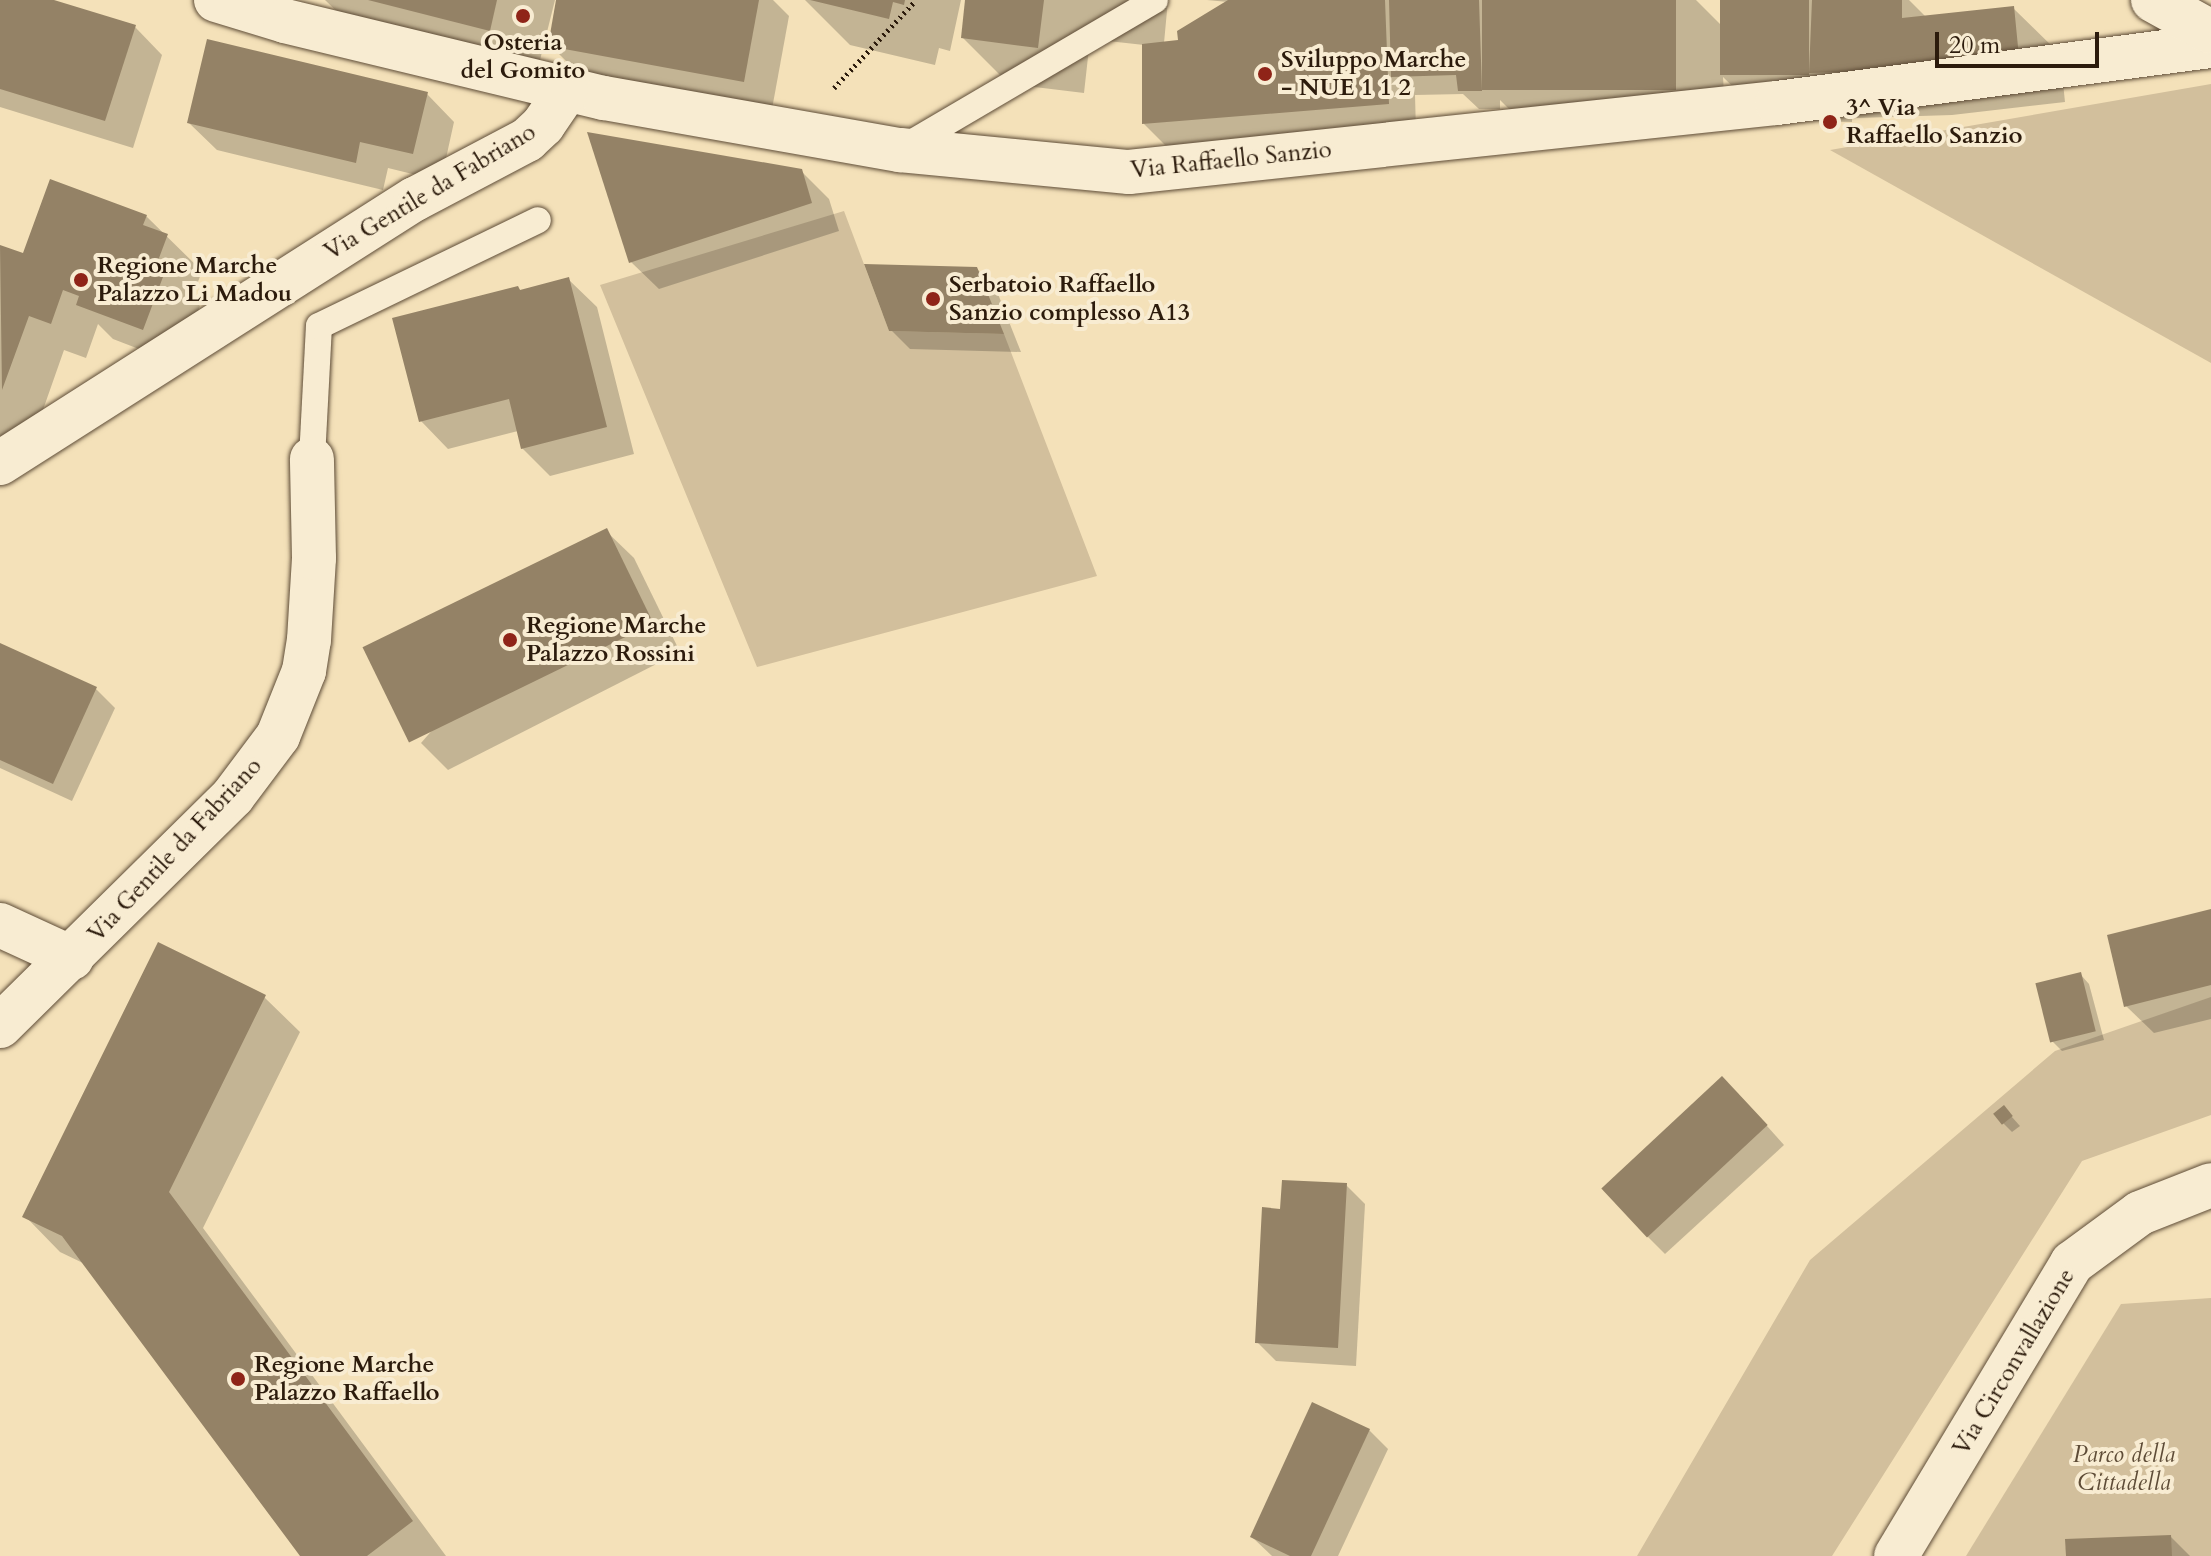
<!DOCTYPE html>
<html>
<head>
<meta charset="utf-8">
<style>
  body { margin:0 }
  #map { position:relative; width:2211px; height:1556px; overflow:hidden; background:#f4e1b9; font-family:Cardo,serif }
  div>[style] { position:absolute }
  .green>* { inset:0; background:#d2bf9c }
  .shadow>* { inset:0; background:#0003 }
  .building>* { inset:0; background:#948266; transform-origin:0 0 }
  .path>* { height:5px; margin-top:-2.5px; transform-origin:0; background:repeating-linear-gradient(90deg,#2c1b0c 0 2px,transparent 0 6px) }
  .roads { filter:drop-shadow(0 0 2px #5e4c37) drop-shadow(0 0 2px #5e4c37) }
  .service>* { height:26px; margin:-13px; padding:0 13px; transform-origin:13px; border-radius:13px; background:#f8ecd2 }
  .minor>* { height:44px; margin:-22px; padding:0 22px; transform-origin:22px; border-radius:22px; background:#f8ecd2 }
  .dots>* { width:22px; height:22px; translate:-50% -50%; box-sizing:border-box; border:4px solid #f8ecd2; border-radius:50% }
  span { translate:-50% -50%; white-space:nowrap; text-align:center; line-height:1.15; -webkit-text-stroke:8px #f8ecd2; paint-order:stroke }
  .poi-label { font-size:24px; color:#2c1b0c; font-weight:700 }
  .left { translate:0 -50%; text-align:left }
  .street-label { font-size:24px; color:#2c1b0c }
  .park-label { font-size:24px; color:#5e4c37; font-style:italic }
  .scale { position:absolute; left:1935px; top:32px; width:164px; height:36px; box-sizing:border-box; border:4px solid #2c1b0c; border-top:0; padding-left:10px; font-size:24px; line-height:28px; white-space:nowrap; color:#2c1b0c; -webkit-text-stroke:6px #f8ecd2; paint-order:stroke }
</style>
</head>
<body>
<div id="map">
  <div class="green">
    <div style="clip-path:polygon(2211px 84px,2211px 363px,1830px 150px)"></div>
    <div style="clip-path:polygon(844px 211px,889px 331px,1004px 334px,1097px 576px,757px 667px,600px 285px)"></div>
    <div style="clip-path:polygon(2211px 997px,2211px 1115px,2082px 1161px,1832px 1556px,1637px 1556px,1810px 1260px,2055px 1051px)"></div>
    <div style="clip-path:polygon(2211px 1298px,2211px 1556px,1966px 1556px,2121px 1304px)"></div>
  </div>
  <div class="shadow">
    <div style="clip-path:polygon(0 0,47px 0,135px 27px,162px 55px,133px 148px,0 107px)"></div>
    <div style="clip-path:polygon(325px 0,555px 0,536px 76px,358px 32px)"></div>
    <div style="clip-path:polygon(558px 0,773px 0,789px 16px,772px 109px,578px 73px,550px 45px)"></div>
    <div style="clip-path:polygon(805px 0,961px 0,950px 51px,939px 48px,935px 65px,850px 45px)"></div>
    <div style="clip-path:polygon(967px 0,1168px 0,1164px 43px,1180px 42px,1228px 2px,1207px 0,1696px 0,1721px 25px,1722px 0,1909px 0,1927px 18px,2013px 8px,2060px 54px,2065px 102px,1952px 115px,1857px 118px,1852px 113px,1852px 122px,1767px 120px,1723px 77px,1726px 125px,1535px 135px,1500px 100px,1500px 109px,1479px 109px,1463px 94px,1415px 95px,1416px 131px,1171px 151px,1144px 124px,1144px 45px,1090px 39px,1084px 93px,1009px 84px,963px 38px)"></div>
    <div style="clip-path:polygon(427px 94px,454px 122px,441px 181px,388px 168px,383px 190px,217px 150px,189px 123px)"></div>
    <div style="clip-path:polygon(801px 171px,829px 199px,839px 231px,659px 289px,631px 262px)"></div>
    <div style="clip-path:polygon(146px 216px,202px 271px,192px 298px,200px 306px,178px 364px,113px 339px,98px 324px,86px 358px,64px 350px,38px 424px,0 438px,0 247px,24px 256px)"></div>
    <div style="clip-path:polygon(977px 269px,996px 289px,1021px 352px,910px 349px,891px 330px)"></div>
    <div style="clip-path:polygon(569px 280px,597px 307px,634px 454px,550px 476px,522px 448px,518px 431px,448px 449px,421px 421px,518px 288px,522px 292px)"></div>
    <div style="clip-path:polygon(606px 531px,634px 558px,680px 652px,448px 770px,421px 743px)"></div>
    <div style="clip-path:polygon(0 645px,96px 689px,115px 708px,72px 801px,0 768px)"></div>
    <div style="clip-path:polygon(2211px 912px,2211px 1019px,2154px 1033px,2126px 1006px)"></div>
    <div style="clip-path:polygon(2080px 974px,2089px 984px,2104px 1040px,2062px 1051px,2053px 1042px)"></div>
    <div style="clip-path:polygon(264px 997px,300px 1032px,203px 1228px,446px 1556px,303px 1556px,85px 1264px,60px 1252px,25px 1216px)"></div>
    <div style="clip-path:polygon(1741px 1097px,1784px 1145px,1665px 1254px,1646px 1235px)"></div>
    <div style="clip-path:polygon(2003px 1107px,2020px 1126px,2012px 1132px,2003px 1123px)"></div>
    <div style="clip-path:polygon(1346px 1185px,1365px 1204px,1356px 1366px,1276px 1361px,1257px 1342px,1282px 1211px)"></div>
    <div style="clip-path:polygon(1369px 1430px,1388px 1449px,1338px 1556px,1272px 1556px,1252px 1537px)"></div>
    <div style="clip-path:polygon(2171px 1537px,2190px 1556px,2068px 1556px)"></div>
  </div>
  <div class="building">
    <div style="clip-path:polygon(0 0,54px 0,136px 25px,105px 121px,0 89px)"></div>
    <div style="clip-path:polygon(368px 0,497px 0,490px 31px)"></div>
    <div style="clip-path:polygon(556px 0,759px 0,744px 82px,548px 46px)"></div>
    <div style="clip-path:polygon(810px 0,905px 0,904px 5px,893px 2px,889px 19px)"></div>
    <div style="clip-path:polygon(965px 0,1044px 0,1038px 48px,961px 38px)"></div>
    <div style="clip-path:polygon(1228px 0,1385px 0,1389px 104px,1142px 124px,1142px 44px,1178px 40px,1177px 31px)"></div>
    <div style="clip-path:polygon(1389px 0,1479px 0,1482px 91px,1458px 91px,1456px 75px,1391px 77px)"></div>
    <div style="left:1482px;top:0;width:194px;height:90px"></div>
    <div style="left:1720px;top:0;width:89px;height:75px"></div>
    <div style="clip-path:polygon(1812px 0,1902px 0,1902px 18px,2014px 6px,2019px 57px,1904px 70px,1809px 73px)"></div>
    <div style="clip-path:polygon(207px 39px,428px 92px,413px 154px,360px 142px,356px 163px,187px 123px)"></div>
    <div style="clip-path:polygon(587px 132px,802px 169px,812px 203px,629px 263px)"></div>
    <div style="clip-path:polygon(50px 179px,147px 215px,143px 225px,168px 234px,156px 266px,166px 269px,143px 330px,76px 305px,79px 296px,63px 290px,51px 324px,29px 316px,2px 390px,0 245px,23px 253px)"></div>
    <div style="clip-path:polygon(864px 264px,977px 267px,1004px 334px,889px 331px)"></div>
    <div style="clip-path:polygon(569px 277px,607px 427px,521px 449px,509px 399px,419px 422px,392px 318px,518px 286px,520px 290px)"></div>
    <div style="left:607px;top:528px;width:106px;height:272px;rotate:64deg"></div>
    <div style="clip-path:polygon(0 643px,97px 687px,53px 784px,0 760px)"></div>
    <div style="clip-path:polygon(2211px 909px,2211px 985px,2124px 1007px,2107px 935px)"></div>
    <div style="clip-path:polygon(158px 942px,266px 995px,169px 1192px,413px 1521px,367px 1556px,300px 1556px,62px 1236px,22px 1217px)"></div>
    <div style="left:2081px;top:972px;width:61px;height:47px;rotate:76deg"></div>
    <div style="left:1722px;top:1076px;width:67px;height:165px;rotate:47deg"></div>
    <div style="left:2004px;top:1105px;width:14px;height:14px;rotate:51deg"></div>
    <div style="clip-path:polygon(1282px 1180px,1347px 1183px,1338px 1348px,1255px 1343px,1262px 1207px,1280px 1209px)"></div>
    <div style="clip-path:polygon(1312px 1402px,1370px 1429px,1311px 1556px,1290px 1556px,1250px 1537px)"></div>
    <div style="clip-path:polygon(2171px 1535px,2172px 1556px,2066px 1556px,2065px 1539px)"></div>
  </div>
  <div class="path">
    <div style="left:834px;top:88px;width:120px;rotate:-47deg"></div>
  </div>
  <div class="roads">
    <div class="service">
      <div style="left:903px;top:148px;width:292px;rotate:-30.4deg"></div>
      <div style="left:312px;top:459px;width:133px;rotate:-87deg"></div>
      <div style="left:319px;top:326px;width:243px;rotate:-25.8deg"></div>
    </div>
    <div class="minor">
      <div style="left:216px;top:0;width:72px;rotate:16.9deg"></div>
      <div style="left:285px;top:21px;width:328px;rotate:13.6deg"></div>
      <div style="left:604px;top:98px;width:301px;rotate:10deg"></div>
      <div style="left:900px;top:150px;width:230px;rotate:5.5deg"></div>
      <div style="left:1129px;top:172px;width:652px;rotate:-6.08deg"></div>
      <div style="left:1777px;top:103px;width:438px;rotate:-7.5deg"></div>
      <div style="left:2153px;top:0;width:66px;rotate:28.9deg"></div>
      <div style="left:0;top:463px;width:492px;rotate:-32.5deg"></div>
      <div style="left:415px;top:199px;width:127px;rotate:-27.8deg"></div>
      <div style="left:527px;top:140px;width:22px;rotate:-43deg"></div>
      <div style="left:543px;top:125px;width:41px;rotate:-55.9deg"></div>
      <div style="left:0;top:925px;width:79px;rotate:24.6deg"></div>
      <div style="left:0;top:1026px;width:327px;rotate:-44.6deg"></div>
      <div style="left:233px;top:796px;width:75px;rotate:-53.1deg"></div>
      <div style="left:278px;top:736px;width:70px;rotate:-68.2deg"></div>
      <div style="left:304px;top:671px;width:31px;rotate:-81deg"></div>
      <div style="left:309px;top:640px;width:82px;rotate:-86.5deg"></div>
      <div style="left:314px;top:558px;width:99px;rotate:-91.2deg"></div>
      <div style="left:1896px;top:1556px;width:342px;rotate:-59deg"></div>
      <div style="left:2072px;top:1263px;width:84px;rotate:-36.3deg"></div>
      <div style="left:2140px;top:1213px;width:76px;rotate:-21.5deg"></div>
    </div>
  </div>
  <div class="dots">
    <div style="left:523px;top:16px;background:#8f2418"></div>
    <div style="left:1265px;top:74px;background:#8f2418"></div>
    <div style="left:1830px;top:122px;background:#8f2418"></div>
    <div style="left:81px;top:280px;background:#8f2418"></div>
    <div style="left:933px;top:299px;background:#8f2418"></div>
    <div style="left:510px;top:640px;background:#8f2418"></div>
    <div style="left:238px;top:1379px;background:#8f2418"></div>
  </div>
  <div class="poi-label">
    <span style="left:523px;top:57px">Osteria<br>del Gomito</span>
    <span class="left" style="left:1281px;top:74px">Sviluppo Marche<br>- NUE 1 1 2</span>
    <span class="left" style="left:1846px;top:122px">3^ Via<br>Raffaello Sanzio</span>
    <span class="left" style="left:97px;top:280px">Regione Marche<br>Palazzo Li Madou</span>
    <span class="left" style="left:949px;top:299px">Serbatoio Raffaello<br>Sanzio complesso A13</span>
    <span class="left" style="left:526px;top:640px">Regione Marche<br>Palazzo Rossini</span>
    <span class="left" style="left:254px;top:1379px">Regione Marche<br>Palazzo Raffaello</span>
  </div>
  <div class="street-label">
    <span style="left:1231px;top:160px;rotate:-6deg">Via Raffaello Sanzio</span>
    <span style="left:430px;top:192px;rotate:-31deg">Via Gentile da Fabriano</span>
    <span style="left:175px;top:850px;rotate:-47deg">Via Gentile da Fabriano</span>
    <span style="left:2014px;top:1362px;rotate:-59deg">Via Circonvallazione</span>
  </div>
  <div class="park-label">
    <span style="left:2124px;top:1469px">Parco della<br>Cittadella</span>
  </div>
  <div class="scale">20 m</div>
</div>
</body>
</html>
